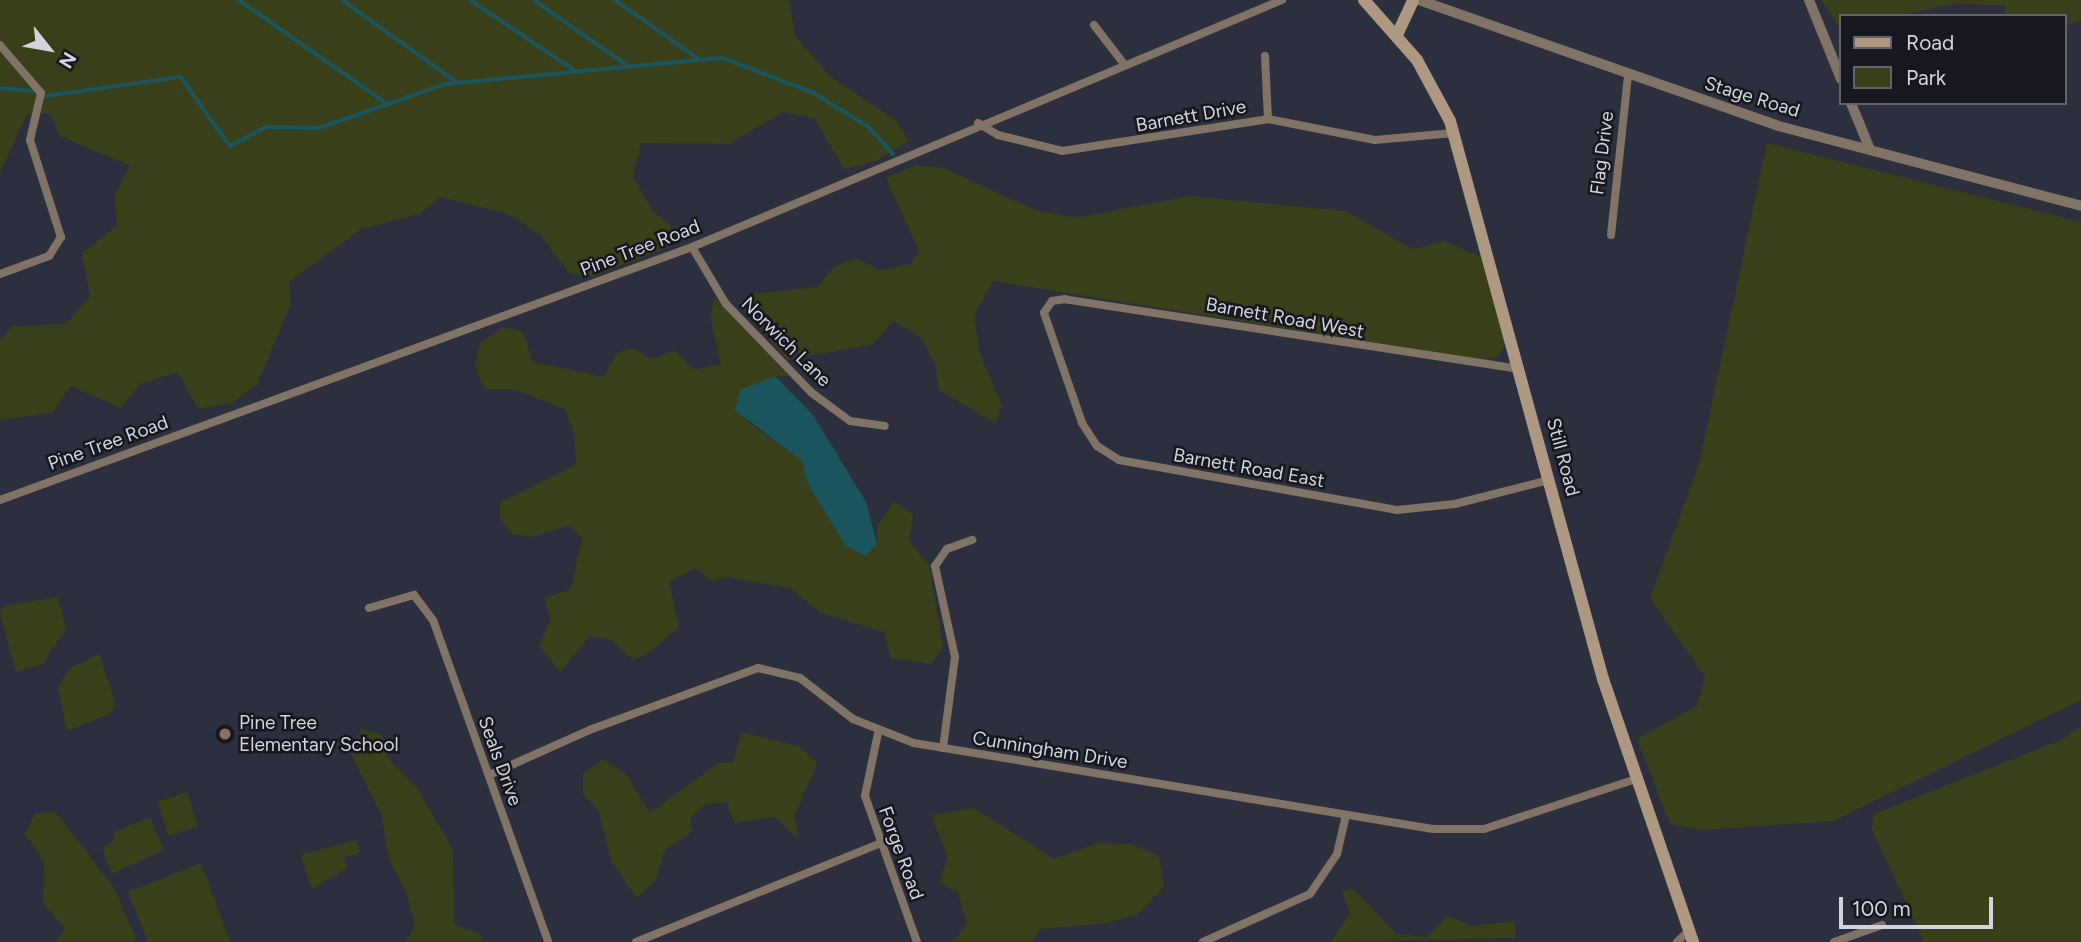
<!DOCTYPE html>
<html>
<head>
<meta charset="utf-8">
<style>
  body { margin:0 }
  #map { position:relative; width:2081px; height:942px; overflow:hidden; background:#2c303e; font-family:Figtree,sans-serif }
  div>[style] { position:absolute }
  .green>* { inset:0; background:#383f19; transform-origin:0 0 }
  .water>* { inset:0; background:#1a555d }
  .stream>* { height:3.5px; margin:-1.75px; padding:0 1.75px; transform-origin:1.75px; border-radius:1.75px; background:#1a555d }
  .minor>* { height:8px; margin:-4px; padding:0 4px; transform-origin:4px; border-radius:4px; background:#817365 }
  .tertiary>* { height:10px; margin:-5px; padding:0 5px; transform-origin:5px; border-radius:5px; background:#817365 }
  .secondary>* { height:12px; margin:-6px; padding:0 6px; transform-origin:6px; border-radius:6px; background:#ae9882 }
  .dots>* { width:19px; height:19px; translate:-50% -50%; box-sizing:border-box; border:4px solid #17181f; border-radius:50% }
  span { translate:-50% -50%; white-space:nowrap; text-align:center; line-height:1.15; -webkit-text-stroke:5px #17181f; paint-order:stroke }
  .street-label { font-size:19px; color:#d2d5de }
  .poi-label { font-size:19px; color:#d2d5de }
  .left { translate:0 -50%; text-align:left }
  .legend { position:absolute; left:1839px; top:14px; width:228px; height:91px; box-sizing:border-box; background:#17181f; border:2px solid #62646b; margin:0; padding:9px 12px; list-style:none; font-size:21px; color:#d2d5de }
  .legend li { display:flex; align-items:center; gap:14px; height:35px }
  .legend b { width:35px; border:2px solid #62646b }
  .north { position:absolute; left:14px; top:14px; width:70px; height:70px; -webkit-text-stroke:5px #17181f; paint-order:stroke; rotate:121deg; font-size:19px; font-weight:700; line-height:28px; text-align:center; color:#d2d5de }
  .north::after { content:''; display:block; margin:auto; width:24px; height:32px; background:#d2d5de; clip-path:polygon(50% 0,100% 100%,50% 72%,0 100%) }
  .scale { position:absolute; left:1839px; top:897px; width:154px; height:32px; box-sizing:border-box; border:4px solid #d2d5de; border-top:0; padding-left:9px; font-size:21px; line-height:24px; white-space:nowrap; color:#d2d5de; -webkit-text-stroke:5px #17181f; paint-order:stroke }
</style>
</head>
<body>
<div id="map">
  <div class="green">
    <div style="clip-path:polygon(0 0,789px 0,795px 36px,831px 77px,897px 121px,909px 141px,876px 161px,844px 169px,815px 119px,783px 112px,729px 144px,641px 143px,633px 176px,653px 211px,671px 226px,669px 247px,589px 278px,568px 272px,540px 234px,508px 214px,440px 197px,419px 214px,362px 229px,290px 281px,291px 303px,257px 385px,232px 403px,198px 409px,178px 372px,140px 384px,121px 408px,71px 386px,52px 413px,0 420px,0 341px,12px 326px,66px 324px,90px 296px,82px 253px,117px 225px,114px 197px,130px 166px,60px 136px,51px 114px,27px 114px,0 173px)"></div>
    <div style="clip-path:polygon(1821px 0,2081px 0,2081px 20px,2065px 26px,2065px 16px,2006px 16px,2005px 6px,1958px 3px,1893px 16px,1841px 16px,1841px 29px)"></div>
    <div style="clip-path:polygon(1767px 143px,2081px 222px,2081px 700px,1834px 821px,1703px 830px,1670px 824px,1637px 739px,1697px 706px,1705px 677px,1650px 598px,1699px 464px)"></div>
    <div style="clip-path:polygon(916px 165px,944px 168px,1035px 210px,1075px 218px,1190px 196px,1345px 211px,1413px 249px,1444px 241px,1483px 258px,1506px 342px,1498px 357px,1482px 360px,993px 281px,974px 316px,980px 354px,1002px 405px,995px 423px,939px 390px,935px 363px,921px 337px,893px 321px,873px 344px,787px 360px,738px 303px,752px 294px,817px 287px,834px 267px,855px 258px,880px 270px,911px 264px,919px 251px,886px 178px)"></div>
    <div style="clip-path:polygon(715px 298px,789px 376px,775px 376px,747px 421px,803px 461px,808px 484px,845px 545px,877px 544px,877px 526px,894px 502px,913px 514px,909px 541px,929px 565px,943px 647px,931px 664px,891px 658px,884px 632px,821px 613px,790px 588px,725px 577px,713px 582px,695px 568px,669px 582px,679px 627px,649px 653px,633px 660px,611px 640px,590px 636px,560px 672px,539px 646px,550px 621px,545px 598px,571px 589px,582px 538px,568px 525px,532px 537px,512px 534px,500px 519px,500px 503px,576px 465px,574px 432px,565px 409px,513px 389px,484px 389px,475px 366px,480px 342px,504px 327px,523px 332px,533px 362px,604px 377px,617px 353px,633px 348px,652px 359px,674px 350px,694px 370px,721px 364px,710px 317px)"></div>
    <div style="clip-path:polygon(58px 597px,66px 629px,43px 664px,16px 672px,0 613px,4px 606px)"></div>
    <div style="clip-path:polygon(99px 654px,115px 702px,111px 714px,67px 731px,58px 687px,70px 668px)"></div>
    <div style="clip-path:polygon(2081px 726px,2081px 942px,1924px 942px,1872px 829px,1874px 814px,2061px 740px)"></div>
    <div style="clip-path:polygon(361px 729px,381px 734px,390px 760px,417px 788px,453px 850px,454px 925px,479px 933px,484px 942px,406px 942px,415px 925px,406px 892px,389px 859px,381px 814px,352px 756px)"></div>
    <div style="clip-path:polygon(742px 732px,801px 747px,817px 763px,795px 815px,799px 840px,775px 817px,734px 823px,727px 802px,706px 804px,690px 818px,693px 831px,664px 851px,656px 881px,637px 898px,611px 861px,599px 811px,583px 794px,583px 774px,603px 759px,627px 775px,650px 813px,718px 763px,733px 762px)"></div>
    <div style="left:187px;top:792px;width:36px;height:31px;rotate:72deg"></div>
    <div style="clip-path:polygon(974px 808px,1054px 859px,1098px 843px,1131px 844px,1159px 856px,1164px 887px,1138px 914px,1107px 923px,1040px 929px,1032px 942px,953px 942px,967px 924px,958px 893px,939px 882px,948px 857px,931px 815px)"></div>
    <div style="clip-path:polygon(55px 811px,115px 889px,137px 942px,55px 942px,65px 929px,43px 903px,44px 861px,25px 834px,35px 814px)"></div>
    <div style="clip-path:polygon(150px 817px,164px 850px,112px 874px,102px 848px,115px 839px,114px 832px)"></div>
    <div style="clip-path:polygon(356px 840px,360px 853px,344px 858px,348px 868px,312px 889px,300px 855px)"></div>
    <div style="clip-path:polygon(201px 863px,230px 942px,148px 942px,128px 892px)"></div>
    <div style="clip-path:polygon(1354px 889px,1397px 934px,1426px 937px,1448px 916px,1472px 926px,1516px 921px,1515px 938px,1331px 942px,1350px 913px,1342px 892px)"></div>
  </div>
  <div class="water">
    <div style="clip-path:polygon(775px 376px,813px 415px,866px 502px,877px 544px,865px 556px,845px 545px,808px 484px,802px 461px,735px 410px,740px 390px)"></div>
  </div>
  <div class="stream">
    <div style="left:239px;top:0;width:179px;rotate:35deg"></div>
    <div style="left:342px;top:0;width:141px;rotate:35.5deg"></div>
    <div style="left:470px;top:0;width:125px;rotate:33.9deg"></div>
    <div style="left:534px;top:0;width:113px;rotate:35deg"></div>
    <div style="left:615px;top:0;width:103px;rotate:35.1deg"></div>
    <div style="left:0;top:88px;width:33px;rotate:5deg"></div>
    <div style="left:45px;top:96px;width:137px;rotate:-8deg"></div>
    <div style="left:181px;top:77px;width:85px;rotate:54.6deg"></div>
    <div style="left:230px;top:146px;width:41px;rotate:-27.8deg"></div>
    <div style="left:266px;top:127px;width:53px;rotate:1.1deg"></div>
    <div style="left:319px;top:128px;width:134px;rotate:-19.1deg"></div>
    <div style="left:446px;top:84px;width:278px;rotate:-5.4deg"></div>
    <div style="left:723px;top:58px;width:97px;rotate:21deg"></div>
    <div style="left:814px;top:93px;width:65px;rotate:31.7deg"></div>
    <div style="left:869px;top:127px;width:36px;rotate:48deg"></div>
  </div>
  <div class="minor">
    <div style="left:1094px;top:25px;width:49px;rotate:52.4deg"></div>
    <div style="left:0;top:45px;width:63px;rotate:49.5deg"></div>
    <div style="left:41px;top:93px;width:48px;rotate:103.2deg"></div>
    <div style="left:30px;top:140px;width:102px;rotate:72.3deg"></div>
    <div style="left:61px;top:237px;width:22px;rotate:122deg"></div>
    <div style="left:49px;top:256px;width:52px;rotate:159.8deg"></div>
    <div style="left:1265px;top:56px;width:63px;rotate:87.3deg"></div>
    <div style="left:978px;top:123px;width:23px;rotate:31deg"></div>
    <div style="left:998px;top:135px;width:66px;rotate:14deg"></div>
    <div style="left:1062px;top:151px;width:208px;rotate:-8.8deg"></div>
    <div style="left:1268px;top:119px;width:109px;rotate:11.1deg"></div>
    <div style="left:1375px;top:140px;width:79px;rotate:-5.1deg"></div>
    <div style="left:1611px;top:235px;width:160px;rotate:-83.9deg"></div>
    <div style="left:692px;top:247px;width:66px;rotate:59.2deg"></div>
    <div style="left:726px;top:304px;width:124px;rotate:46deg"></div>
    <div style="left:812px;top:393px;width:47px;rotate:36.4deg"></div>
    <div style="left:850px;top:421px;width:35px;rotate:8deg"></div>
    <div style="left:1520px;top:369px;width:460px;rotate:-171.3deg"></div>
    <div style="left:1065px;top:299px;width:13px;rotate:171deg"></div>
    <div style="left:1052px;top:301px;width:14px;rotate:124deg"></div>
    <div style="left:1044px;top:313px;width:116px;rotate:70.9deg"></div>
    <div style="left:1082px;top:423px;width:27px;rotate:57deg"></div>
    <div style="left:1097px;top:446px;width:26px;rotate:32deg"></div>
    <div style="left:1119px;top:460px;width:282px;rotate:10.2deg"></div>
    <div style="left:1397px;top:510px;width:58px;rotate:-5.9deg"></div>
    <div style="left:1455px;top:504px;width:97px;rotate:-14.3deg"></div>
    <div style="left:0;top:500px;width:737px;rotate:-20.08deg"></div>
    <div style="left:692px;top:247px;width:640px;rotate:-22.72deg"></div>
    <div style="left:369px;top:608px;width:47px;rotate:-16.1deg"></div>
    <div style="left:414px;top:595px;width:31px;rotate:53deg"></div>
    <div style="left:433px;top:620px;width:342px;rotate:70.3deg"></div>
    <div style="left:878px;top:733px;width:64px;rotate:101.7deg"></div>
    <div style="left:865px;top:796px;width:155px;rotate:70.4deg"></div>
    <div style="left:943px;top:748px;width:92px;rotate:-82.5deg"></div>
    <div style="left:955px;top:657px;width:93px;rotate:-102.4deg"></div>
    <div style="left:935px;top:566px;width:21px;rotate:-55deg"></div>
    <div style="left:947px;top:549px;width:27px;rotate:-20deg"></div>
    <div style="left:489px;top:775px;width:113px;rotate:-24.1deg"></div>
    <div style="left:592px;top:729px;width:177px;rotate:-20.2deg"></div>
    <div style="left:758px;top:668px;width:43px;rotate:13.4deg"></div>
    <div style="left:800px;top:678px;width:67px;rotate:37.7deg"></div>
    <div style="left:853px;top:719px;width:66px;rotate:21.5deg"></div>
    <div style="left:914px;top:743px;width:526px;rotate:9.41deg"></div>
    <div style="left:1433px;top:829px;width:51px"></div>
    <div style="left:1484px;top:829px;width:160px;rotate:-18.2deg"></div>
    <div style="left:636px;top:942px;width:262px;rotate:-22deg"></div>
    <div style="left:1203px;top:942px;width:117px;rotate:-24.2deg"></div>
    <div style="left:1310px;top:894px;width:48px;rotate:-56deg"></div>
    <div style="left:1337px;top:854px;width:40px;rotate:-77deg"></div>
    <div style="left:1677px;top:942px;width:16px;rotate:-43deg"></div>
    <div style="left:1834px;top:942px;width:51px;rotate:-19.5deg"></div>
  </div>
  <div class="tertiary">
    <div style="left:1419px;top:0;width:381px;rotate:19.3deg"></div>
    <div style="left:1779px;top:126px;width:312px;rotate:14.8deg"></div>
    <div style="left:1809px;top:0;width:85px;rotate:67.9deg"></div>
    <div style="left:1851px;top:103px;width:48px;rotate:67.8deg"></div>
  </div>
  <div class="secondary">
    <div style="left:1364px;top:0;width:80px;rotate:48.5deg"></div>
    <div style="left:1417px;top:60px;width:69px;rotate:61.6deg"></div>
    <div style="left:1450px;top:121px;width:579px;rotate:74.67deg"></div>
    <div style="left:1603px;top:679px;width:278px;rotate:71.1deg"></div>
    <div style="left:1397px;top:35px;width:38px;rotate:-65deg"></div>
  </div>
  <div class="dots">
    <div style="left:225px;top:734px;background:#8d6e63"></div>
  </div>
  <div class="street-label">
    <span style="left:1752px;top:97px;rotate:17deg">Stage Road</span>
    <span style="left:1191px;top:116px;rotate:-10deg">Barnett Drive</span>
    <span style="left:1602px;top:153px;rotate:-83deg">Flag Drive</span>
    <span style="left:640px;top:248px;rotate:-21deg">Pine Tree Road</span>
    <span style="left:1285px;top:318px;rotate:10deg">Barnett Road West</span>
    <span style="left:786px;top:342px;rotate:45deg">Norwich Lane</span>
    <span style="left:108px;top:443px;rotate:-20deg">Pine Tree Road</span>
    <span style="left:1563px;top:457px;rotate:75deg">Still Road</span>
    <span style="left:1249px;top:468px;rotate:10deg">Barnett Road East</span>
    <span style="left:1050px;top:750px;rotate:9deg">Cunningham Drive</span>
    <span style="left:500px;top:761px;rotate:70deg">Seals Drive</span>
    <span style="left:901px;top:853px;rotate:70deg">Forge Road</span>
  </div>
  <div class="poi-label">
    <span class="left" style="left:239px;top:734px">Pine Tree<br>Elementary School</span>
  </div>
  <ul class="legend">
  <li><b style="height:9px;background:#ae9882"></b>Road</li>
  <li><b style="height:19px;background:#383f19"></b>Park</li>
  </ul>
  <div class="north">N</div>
  <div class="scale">100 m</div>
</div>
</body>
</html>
